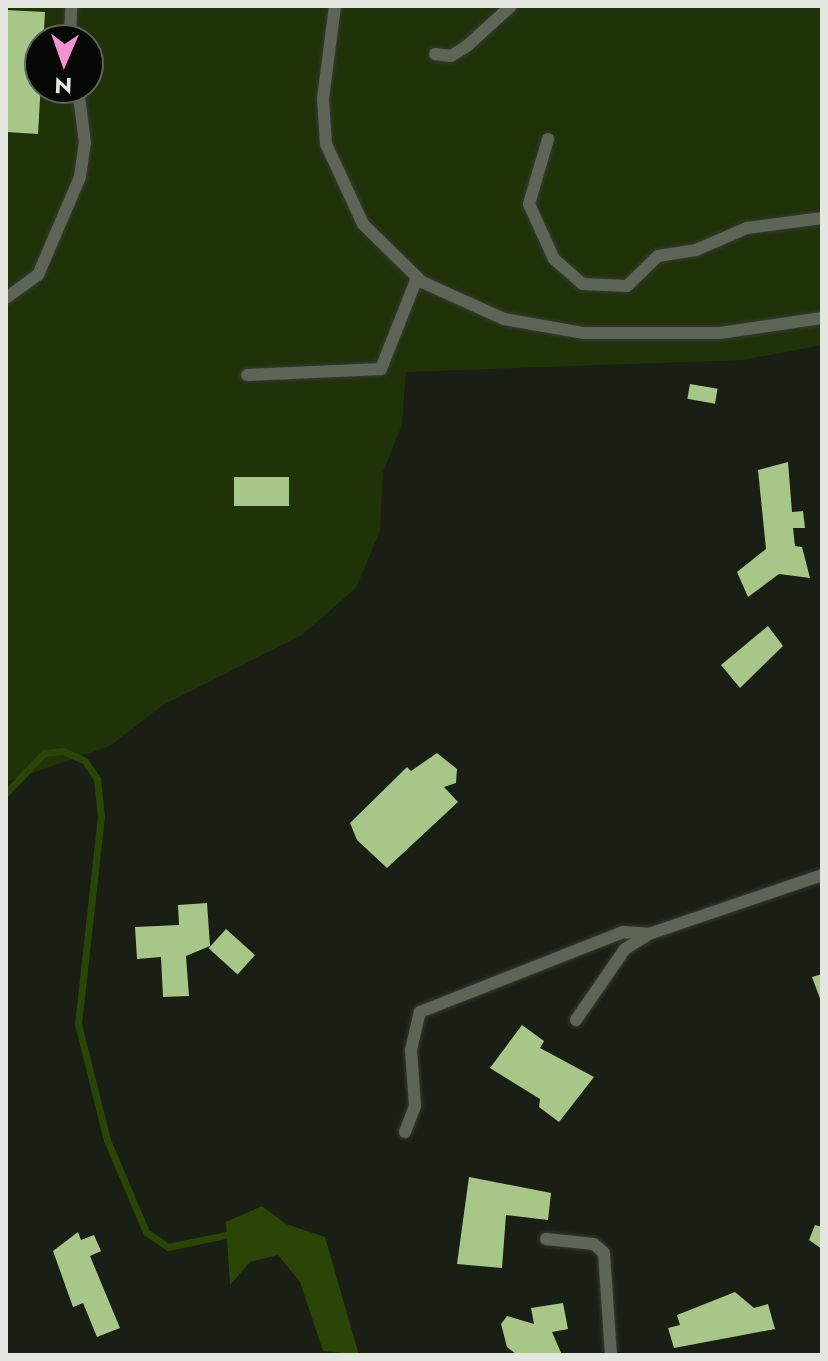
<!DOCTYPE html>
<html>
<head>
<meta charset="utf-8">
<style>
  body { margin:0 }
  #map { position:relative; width:828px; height:1361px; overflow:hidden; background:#191f14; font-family:Jost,sans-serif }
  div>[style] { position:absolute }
  .green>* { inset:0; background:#1f3208 }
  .water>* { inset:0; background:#2a4505 }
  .stream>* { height:7px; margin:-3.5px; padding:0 3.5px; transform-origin:3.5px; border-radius:3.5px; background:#2a4505 }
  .building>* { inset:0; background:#a7c789; transform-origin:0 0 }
  .roads { filter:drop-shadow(0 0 2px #363a33) drop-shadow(0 0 2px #363a33) }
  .lane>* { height:12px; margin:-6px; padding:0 6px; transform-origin:6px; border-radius:6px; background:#5d6556 }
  span { translate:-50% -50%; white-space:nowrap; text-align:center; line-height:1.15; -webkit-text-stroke:8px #060804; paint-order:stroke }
  .frame { position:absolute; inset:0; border:8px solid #e3e7df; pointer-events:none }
  .north { position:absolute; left:24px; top:24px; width:80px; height:80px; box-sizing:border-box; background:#060804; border:2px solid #5e615c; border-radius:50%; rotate:182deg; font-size:22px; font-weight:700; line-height:32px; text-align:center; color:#e3e7df }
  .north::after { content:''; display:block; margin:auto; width:28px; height:36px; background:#f491d3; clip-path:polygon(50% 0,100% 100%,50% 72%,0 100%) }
</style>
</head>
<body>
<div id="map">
  <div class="green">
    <div style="clip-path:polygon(evenodd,6px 6px,822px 6px,822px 345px,743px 360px,406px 372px,402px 425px,383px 472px,380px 531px,356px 588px,302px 635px,163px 705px,110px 746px,6px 782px,6px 6px,40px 40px,88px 40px,88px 88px,40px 88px,40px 40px)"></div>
  </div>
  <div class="water">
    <div style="clip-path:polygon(262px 1206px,286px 1224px,325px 1237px,359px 1355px,323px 1351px,300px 1282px,278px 1255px,250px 1262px,230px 1285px,226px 1222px)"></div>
  </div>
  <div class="stream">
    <div style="left:6px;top:793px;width:55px;rotate:-46.5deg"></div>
    <div style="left:44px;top:753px;width:19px;rotate:-6deg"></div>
    <div style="left:63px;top:751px;width:24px;rotate:24deg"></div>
    <div style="left:85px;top:761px;width:22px;rotate:56deg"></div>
    <div style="left:97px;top:779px;width:37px;rotate:84deg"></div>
    <div style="left:101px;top:816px;width:209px;rotate:96.3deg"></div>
    <div style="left:78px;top:1024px;width:120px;rotate:76deg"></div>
    <div style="left:107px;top:1140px;width:100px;rotate:67deg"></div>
    <div style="left:146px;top:1232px;width:27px;rotate:34deg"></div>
    <div style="left:168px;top:1247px;width:68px;rotate:-11.8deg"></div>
  </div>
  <div class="building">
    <div style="clip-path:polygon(6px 10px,45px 12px,38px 134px,6px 132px)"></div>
    <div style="left:690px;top:384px;width:28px;height:15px;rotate:10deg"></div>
    <div style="clip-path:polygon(788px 462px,792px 512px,803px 511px,805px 528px,793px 528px,795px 546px,802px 547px,810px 578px,779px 574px,748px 597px,737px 572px,766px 549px,758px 470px)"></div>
    <div style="left:234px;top:477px;width:55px;height:29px"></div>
    <div style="clip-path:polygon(768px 626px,783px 646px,740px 688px,721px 665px)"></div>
    <div style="clip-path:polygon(437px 753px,457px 769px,456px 783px,444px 787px,458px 802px,387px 868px,357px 840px,350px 823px,407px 767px,411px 771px)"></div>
    <div style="clip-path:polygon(207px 903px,210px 946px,186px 956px,189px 996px,163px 997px,161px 957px,137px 959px,135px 927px,179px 925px,178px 905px)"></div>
    <div style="left:226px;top:929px;width:39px;height:26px;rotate:42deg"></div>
    <div style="clip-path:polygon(822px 974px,822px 1004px,812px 977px)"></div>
    <div style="clip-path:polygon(522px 1025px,544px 1041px,540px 1048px,594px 1077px,559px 1122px,539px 1107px,540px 1099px,490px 1068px)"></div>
    <div style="clip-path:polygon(469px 1177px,551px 1193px,548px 1220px,506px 1215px,502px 1268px,457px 1264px)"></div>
    <div style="clip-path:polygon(815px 1225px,822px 1227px,822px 1249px,809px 1240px)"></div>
    <div style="clip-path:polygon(78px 1232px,81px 1240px,94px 1235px,101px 1251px,90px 1256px,120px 1328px,97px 1337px,83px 1303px,73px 1307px,53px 1251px)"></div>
    <div style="clip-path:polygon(735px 1292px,754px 1308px,768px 1304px,775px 1329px,674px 1348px,668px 1328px,680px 1325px,677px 1315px)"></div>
    <div style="clip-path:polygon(563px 1303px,568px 1329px,552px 1332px,562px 1355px,517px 1355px,507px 1347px,501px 1324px,507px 1316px,534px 1324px,531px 1308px)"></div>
  </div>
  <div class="roads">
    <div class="lane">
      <div style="left:335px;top:6px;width:94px;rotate:97.4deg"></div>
      <div style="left:323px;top:99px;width:45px;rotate:86.2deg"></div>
      <div style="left:326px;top:144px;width:88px;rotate:65.2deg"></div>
      <div style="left:363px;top:224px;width:83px;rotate:44.5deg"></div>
      <div style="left:422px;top:282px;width:90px;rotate:24.3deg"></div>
      <div style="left:504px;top:319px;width:80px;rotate:10deg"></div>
      <div style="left:583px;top:333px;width:137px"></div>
      <div style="left:720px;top:333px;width:103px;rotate:-8.4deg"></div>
      <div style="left:70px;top:40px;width:34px;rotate:-88deg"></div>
      <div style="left:435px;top:54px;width:16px;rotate:7deg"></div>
      <div style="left:451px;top:56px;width:19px;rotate:-32deg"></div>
      <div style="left:467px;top:46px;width:59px;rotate:-42.3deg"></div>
      <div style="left:548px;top:139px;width:68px;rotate:106.3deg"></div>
      <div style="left:529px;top:204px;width:60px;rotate:65.6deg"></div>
      <div style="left:554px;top:259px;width:38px;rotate:41deg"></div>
      <div style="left:583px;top:284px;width:44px;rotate:2.6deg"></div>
      <div style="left:627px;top:286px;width:43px;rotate:-44.1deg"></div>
      <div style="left:658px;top:256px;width:38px;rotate:-9deg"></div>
      <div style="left:696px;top:250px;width:56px;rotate:-23.3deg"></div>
      <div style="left:747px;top:228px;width:76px;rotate:-7.6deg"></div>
      <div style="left:6px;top:298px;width:39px;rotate:-36deg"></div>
      <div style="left:38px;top:275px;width:107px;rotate:-66.8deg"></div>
      <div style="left:80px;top:177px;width:34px;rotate:-82deg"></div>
      <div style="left:85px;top:143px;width:55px;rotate:-97.3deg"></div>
      <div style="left:247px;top:375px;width:134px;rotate:-2.6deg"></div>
      <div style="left:381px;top:369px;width:98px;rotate:-68.4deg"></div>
      <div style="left:576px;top:1020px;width:86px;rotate:-55.4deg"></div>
      <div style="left:625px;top:949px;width:28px;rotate:-32deg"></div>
      <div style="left:649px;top:934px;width:183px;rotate:-18.8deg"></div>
      <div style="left:405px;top:1132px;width:28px;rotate:-69deg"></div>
      <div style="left:415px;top:1106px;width:56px;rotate:-94.1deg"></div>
      <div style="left:411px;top:1050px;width:39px;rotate:-77deg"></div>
      <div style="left:420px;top:1012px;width:218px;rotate:-21.5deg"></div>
      <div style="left:623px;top:932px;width:26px;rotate:4deg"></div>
      <div style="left:546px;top:1239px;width:48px;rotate:5.9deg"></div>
      <div style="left:594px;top:1244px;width:13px;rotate:42deg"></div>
      <div style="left:604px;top:1253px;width:102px;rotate:86.1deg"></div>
    </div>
  </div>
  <div class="frame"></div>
  <div class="north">N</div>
</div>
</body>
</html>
